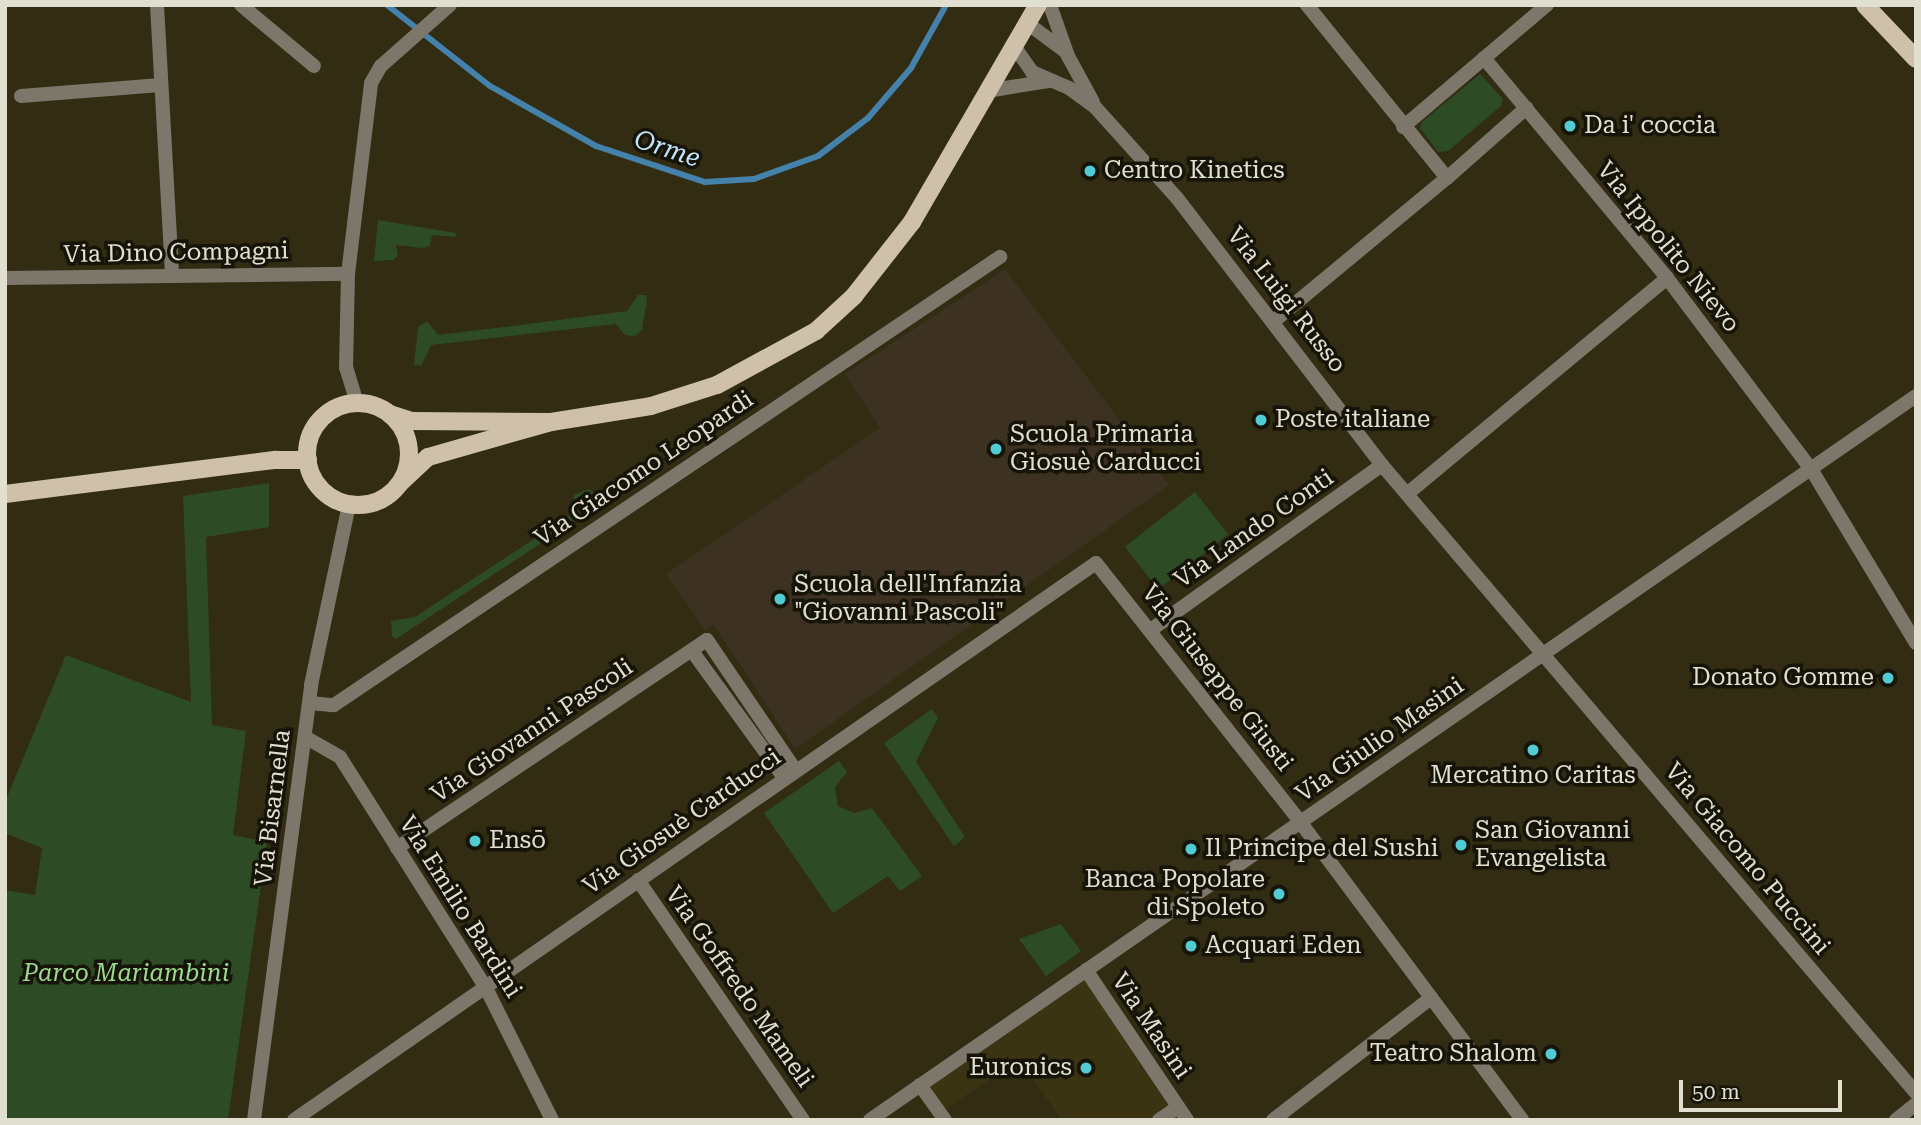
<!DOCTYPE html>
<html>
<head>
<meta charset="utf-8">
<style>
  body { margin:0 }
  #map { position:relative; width:1921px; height:1125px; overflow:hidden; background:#312c12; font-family:"Roboto Serif",serif }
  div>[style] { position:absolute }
  .built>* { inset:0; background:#3a3412 }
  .education>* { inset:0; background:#3d3122 }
  .green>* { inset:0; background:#2d4c26; transform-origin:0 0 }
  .stream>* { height:6px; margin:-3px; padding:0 3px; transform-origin:3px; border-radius:3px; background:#4482ac }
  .minor>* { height:14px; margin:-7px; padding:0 7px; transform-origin:7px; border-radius:7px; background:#7d766b }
  .tertiary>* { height:14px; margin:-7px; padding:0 7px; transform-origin:7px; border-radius:7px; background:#7d766b }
  .primary>* { height:18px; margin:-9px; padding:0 9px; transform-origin:9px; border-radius:9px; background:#cfc0a9 }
  .primary>.ring { margin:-9px; padding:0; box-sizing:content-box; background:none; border:18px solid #cfc0a9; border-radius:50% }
  .dots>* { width:19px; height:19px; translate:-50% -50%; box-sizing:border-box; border:4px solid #161409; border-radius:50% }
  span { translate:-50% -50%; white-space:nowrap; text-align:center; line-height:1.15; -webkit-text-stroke:7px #161409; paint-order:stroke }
  .poi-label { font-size:24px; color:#e1dfcf }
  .left { translate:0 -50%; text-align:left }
  .right { translate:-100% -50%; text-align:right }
  .street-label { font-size:24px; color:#e1dfcf }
  .park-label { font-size:24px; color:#9cda8e; font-style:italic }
  .water-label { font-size:26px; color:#c2e3fc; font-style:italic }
  .frame { position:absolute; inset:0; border:7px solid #e1dfcf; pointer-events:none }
  .scale { position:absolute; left:1679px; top:1080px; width:163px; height:32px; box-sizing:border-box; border:4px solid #e1dfcf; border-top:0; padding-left:9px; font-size:21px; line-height:24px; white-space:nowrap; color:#e1dfcf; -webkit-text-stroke:5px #161409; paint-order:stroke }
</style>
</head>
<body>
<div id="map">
  <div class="built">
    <div style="clip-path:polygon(1086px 970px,1178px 1107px,1159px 1120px,1062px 1120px,1019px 1059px,940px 1113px,920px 1085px)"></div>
  </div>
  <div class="education">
    <div style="clip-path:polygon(1005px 269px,1169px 485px,795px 749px,714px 625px,705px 630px,666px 574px,880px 428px,845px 374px)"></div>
  </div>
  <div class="green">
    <div style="clip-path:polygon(1480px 74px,1503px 99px,1501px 106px,1448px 151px,1438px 152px,1420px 128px,1422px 122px)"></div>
    <div style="clip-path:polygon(378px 220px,456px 233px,455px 237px,432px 235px,430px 246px,422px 248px,396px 245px,398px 255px,393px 260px,374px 261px)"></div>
    <div style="clip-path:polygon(638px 295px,646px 295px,647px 300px,642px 330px,635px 336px,625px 335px,616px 324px,431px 345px,421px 366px,414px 365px,418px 327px,427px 321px,438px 335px,513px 326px,627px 311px)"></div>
    <div style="clip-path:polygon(269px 483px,269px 527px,206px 537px,212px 725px,246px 731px,233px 835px,267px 842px,228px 1120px,14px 1120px,5px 1116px,5px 890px,35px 895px,42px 848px,5px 833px,5px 802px,66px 655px,191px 702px,183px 496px)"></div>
    <div style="clip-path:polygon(589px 489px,601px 497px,591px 510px,396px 639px,392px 636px,391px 621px,415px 617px,528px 543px,573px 513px,574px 495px)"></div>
    <div style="left:1195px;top:492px;width:54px;height:89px;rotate:52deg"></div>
    <div style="clip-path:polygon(932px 709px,938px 718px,916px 762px,965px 837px,954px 846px,884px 743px)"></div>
    <div style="clip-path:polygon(839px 761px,847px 772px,835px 787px,838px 806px,854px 813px,872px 808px,922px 876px,900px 891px,888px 876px,833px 913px,764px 813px)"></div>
    <div style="clip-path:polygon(1061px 924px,1081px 951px,1046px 976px,1019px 939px)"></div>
  </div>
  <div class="stream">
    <div style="left:387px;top:5px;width:131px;rotate:38.2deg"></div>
    <div style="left:490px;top:86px;width:122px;rotate:29.5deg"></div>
    <div style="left:596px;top:146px;width:115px;rotate:18.3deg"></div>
    <div style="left:705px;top:182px;width:49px;rotate:-3.5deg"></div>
    <div style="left:754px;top:179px;width:68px;rotate:-19.8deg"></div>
    <div style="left:818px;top:156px;width:63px;rotate:-37.2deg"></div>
    <div style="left:868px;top:118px;width:66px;rotate:-49.3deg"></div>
    <div style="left:911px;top:68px;width:72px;rotate:-60.9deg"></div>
  </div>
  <div class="minor">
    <div style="left:157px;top:5px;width:269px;rotate:86.8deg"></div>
    <div style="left:241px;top:5px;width:95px;rotate:39.9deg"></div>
    <div style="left:1050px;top:5px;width:54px;rotate:70.6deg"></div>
    <div style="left:1068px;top:56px;width:52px;rotate:61.5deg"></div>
    <div style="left:1027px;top:23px;width:49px;rotate:36.6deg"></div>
    <div style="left:1014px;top:46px;width:32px;rotate:55deg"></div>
    <div style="left:1032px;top:72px;width:40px;rotate:23.4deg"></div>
    <div style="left:1069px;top:88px;width:32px;rotate:36deg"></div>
    <div style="left:1095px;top:107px;width:122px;rotate:48deg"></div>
    <div style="left:1177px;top:198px;width:337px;rotate:52.5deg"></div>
    <div style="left:1382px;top:465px;width:824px;rotate:49.62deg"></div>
    <div style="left:1484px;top:58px;width:286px;rotate:50.2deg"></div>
    <div style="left:1667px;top:278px;width:239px;rotate:53deg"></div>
    <div style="left:1811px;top:469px;width:203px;rotate:58.9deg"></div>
    <div style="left:987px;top:91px;width:62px;rotate:-9.3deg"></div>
    <div style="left:21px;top:96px;width:140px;rotate:-4.5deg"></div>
    <div style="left:1403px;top:127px;width:189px;rotate:-40.3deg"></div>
    <div style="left:1447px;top:178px;width:106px;rotate:-41.5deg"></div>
    <div style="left:5px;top:278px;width:343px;rotate:-0.7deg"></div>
    <div style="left:1274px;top:321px;width:224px;rotate:-39.6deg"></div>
    <div style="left:1447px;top:178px;width:223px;rotate:-129deg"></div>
    <div style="left:1407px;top:494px;width:338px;rotate:-39.7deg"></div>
    <div style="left:1152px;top:629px;width:282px;rotate:-35.5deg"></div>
    <div style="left:692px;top:651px;width:158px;rotate:54deg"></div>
    <div style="left:309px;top:703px;width:25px;rotate:5deg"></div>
    <div style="left:334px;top:705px;width:803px;rotate:-33.93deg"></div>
    <div style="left:305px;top:737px;width:40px;rotate:29.7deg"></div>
    <div style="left:340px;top:757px;width:271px;rotate:57.7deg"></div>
    <div style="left:485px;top:986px;width:150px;rotate:63.4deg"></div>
    <div style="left:397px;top:848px;width:373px;rotate:-33.9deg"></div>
    <div style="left:707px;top:640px;width:158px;rotate:55.8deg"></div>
    <div style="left:638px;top:880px;width:291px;rotate:55.5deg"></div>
    <div style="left:1086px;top:970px;width:181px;rotate:56deg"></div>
    <div style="left:920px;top:1085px;width:43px;rotate:54.5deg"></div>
    <div style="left:254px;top:1120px;width:439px;rotate:-82.5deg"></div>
    <div style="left:311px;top:685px;width:185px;rotate:-78.1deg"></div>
    <div style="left:294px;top:1120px;width:976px;rotate:-34.78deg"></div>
    <div style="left:1096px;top:563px;width:331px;rotate:51.7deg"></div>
    <div style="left:1301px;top:823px;width:370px;rotate:53.3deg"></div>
    <div style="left:870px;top:1120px;width:1272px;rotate:-34.69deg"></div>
    <div style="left:1159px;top:1120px;width:23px;rotate:-34deg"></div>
    <div style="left:1273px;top:1120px;width:200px;rotate:-37.7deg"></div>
    <div style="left:1896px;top:1120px;width:26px;rotate:-39deg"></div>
  </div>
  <div class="tertiary">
    <div style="left:357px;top:403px;width:37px;rotate:-107deg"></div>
    <div style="left:346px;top:368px;width:94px;rotate:-88.8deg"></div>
    <div style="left:348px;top:274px;width:192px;rotate:-83.1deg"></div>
    <div style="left:371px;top:83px;width:20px;rotate:-60deg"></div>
    <div style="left:381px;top:66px;width:92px;rotate:-41.5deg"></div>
  </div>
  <div class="primary">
    <div style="left:1865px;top:5px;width:74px;rotate:46.6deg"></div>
    <div class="ring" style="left:307px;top:403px;width:84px;height:84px"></div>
    <div style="left:390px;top:414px;width:22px;rotate:18deg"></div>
    <div style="left:411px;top:421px;width:140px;rotate:0.4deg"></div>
    <div style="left:551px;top:422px;width:128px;rotate:164.1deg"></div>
    <div style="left:428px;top:457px;width:38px;rotate:137deg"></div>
    <div style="left:551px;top:422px;width:101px;rotate:-9.1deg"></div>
    <div style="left:651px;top:406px;width:69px;rotate:-17.7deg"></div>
    <div style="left:717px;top:385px;width:113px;rotate:-28.6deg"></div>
    <div style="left:816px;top:331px;width:52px;rotate:-42.6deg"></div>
    <div style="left:854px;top:296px;width:94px;rotate:-51.9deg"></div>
    <div style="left:912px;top:222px;width:251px;rotate:-59.9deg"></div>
    <div style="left:5px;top:494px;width:273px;rotate:-7.2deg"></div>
    <div style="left:276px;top:460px;width:32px"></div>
  </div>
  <div class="dots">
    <div style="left:1570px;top:126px;background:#51ccd4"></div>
    <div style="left:1090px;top:171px;background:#51ccd4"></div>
    <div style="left:1261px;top:420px;background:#51ccd4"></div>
    <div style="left:996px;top:449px;background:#51ccd4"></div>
    <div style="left:780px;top:599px;background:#51ccd4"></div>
    <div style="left:1888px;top:678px;background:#51ccd4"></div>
    <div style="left:1533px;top:750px;background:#51ccd4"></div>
    <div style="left:475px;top:841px;background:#51ccd4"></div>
    <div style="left:1461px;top:845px;background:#51ccd4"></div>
    <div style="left:1191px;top:849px;background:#51ccd4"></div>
    <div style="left:1279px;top:894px;background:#51ccd4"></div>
    <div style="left:1191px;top:946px;background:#51ccd4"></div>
    <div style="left:1551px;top:1054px;background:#51ccd4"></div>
    <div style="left:1086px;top:1068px;background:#51ccd4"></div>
  </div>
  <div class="poi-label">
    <span class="left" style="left:1584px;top:126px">Da i' coccia</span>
    <span class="left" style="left:1104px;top:171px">Centro Kinetics</span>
    <span class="left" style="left:1275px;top:420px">Poste italiane</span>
    <span class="left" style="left:1010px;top:449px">Scuola Primaria<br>Giosuè Carducci</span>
    <span class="left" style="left:794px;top:599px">Scuola dell'Infanzia<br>"Giovanni Pascoli"</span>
    <span class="right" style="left:1874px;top:678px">Donato Gomme</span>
    <span style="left:1533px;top:776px">Mercatino Caritas</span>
    <span class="left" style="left:1475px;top:845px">San Giovanni<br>Evangelista</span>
    <span class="left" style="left:489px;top:841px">Ensō</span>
    <span class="left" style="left:1205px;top:849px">Il Principe del Sushi</span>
    <span class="right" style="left:1265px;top:894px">Banca Popolare<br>di Spoleto</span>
    <span class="left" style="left:1205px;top:946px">Acquari Eden</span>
    <span class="right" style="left:1537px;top:1054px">Teatro Shalom</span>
    <span class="right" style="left:1072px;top:1068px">Euronics</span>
  </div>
  <div class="street-label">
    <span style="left:1668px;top:247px;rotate:51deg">Via Ippolito Nievo</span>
    <span style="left:176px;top:253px;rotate:-1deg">Via Dino Compagni</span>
    <span style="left:1286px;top:300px;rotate:52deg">Via Luigi Russo</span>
    <span style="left:644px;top:469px;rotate:-34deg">Via Giacomo Leopardi</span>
    <span style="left:1254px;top:529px;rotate:-35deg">Via Lando Conti</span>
    <span style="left:1217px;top:678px;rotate:52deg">Via Giuseppe Giusti</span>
    <span style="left:532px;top:731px;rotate:-34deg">Via Giovanni Pascoli</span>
    <span style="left:1380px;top:740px;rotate:-35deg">Via Giulio Masini</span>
    <span style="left:273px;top:808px;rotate:-83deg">Via Bisarnella</span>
    <span style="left:682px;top:822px;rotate:-35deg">Via Giosuè Carducci</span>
    <span style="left:1747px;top:859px;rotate:50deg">Via Giacomo Puccini</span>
    <span style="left:460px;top:907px;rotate:58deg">Via Emilio Bardini</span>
    <span style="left:739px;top:987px;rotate:55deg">Via Goffredo Mameli</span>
    <span style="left:1151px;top:1026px;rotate:56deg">Via Masini</span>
  </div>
  <div class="park-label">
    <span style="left:126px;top:974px">Parco Mariambini</span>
  </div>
  <div class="water-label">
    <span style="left:667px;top:149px;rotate:18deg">Orme</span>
  </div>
  <div class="frame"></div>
  <div class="scale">50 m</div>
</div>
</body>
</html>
